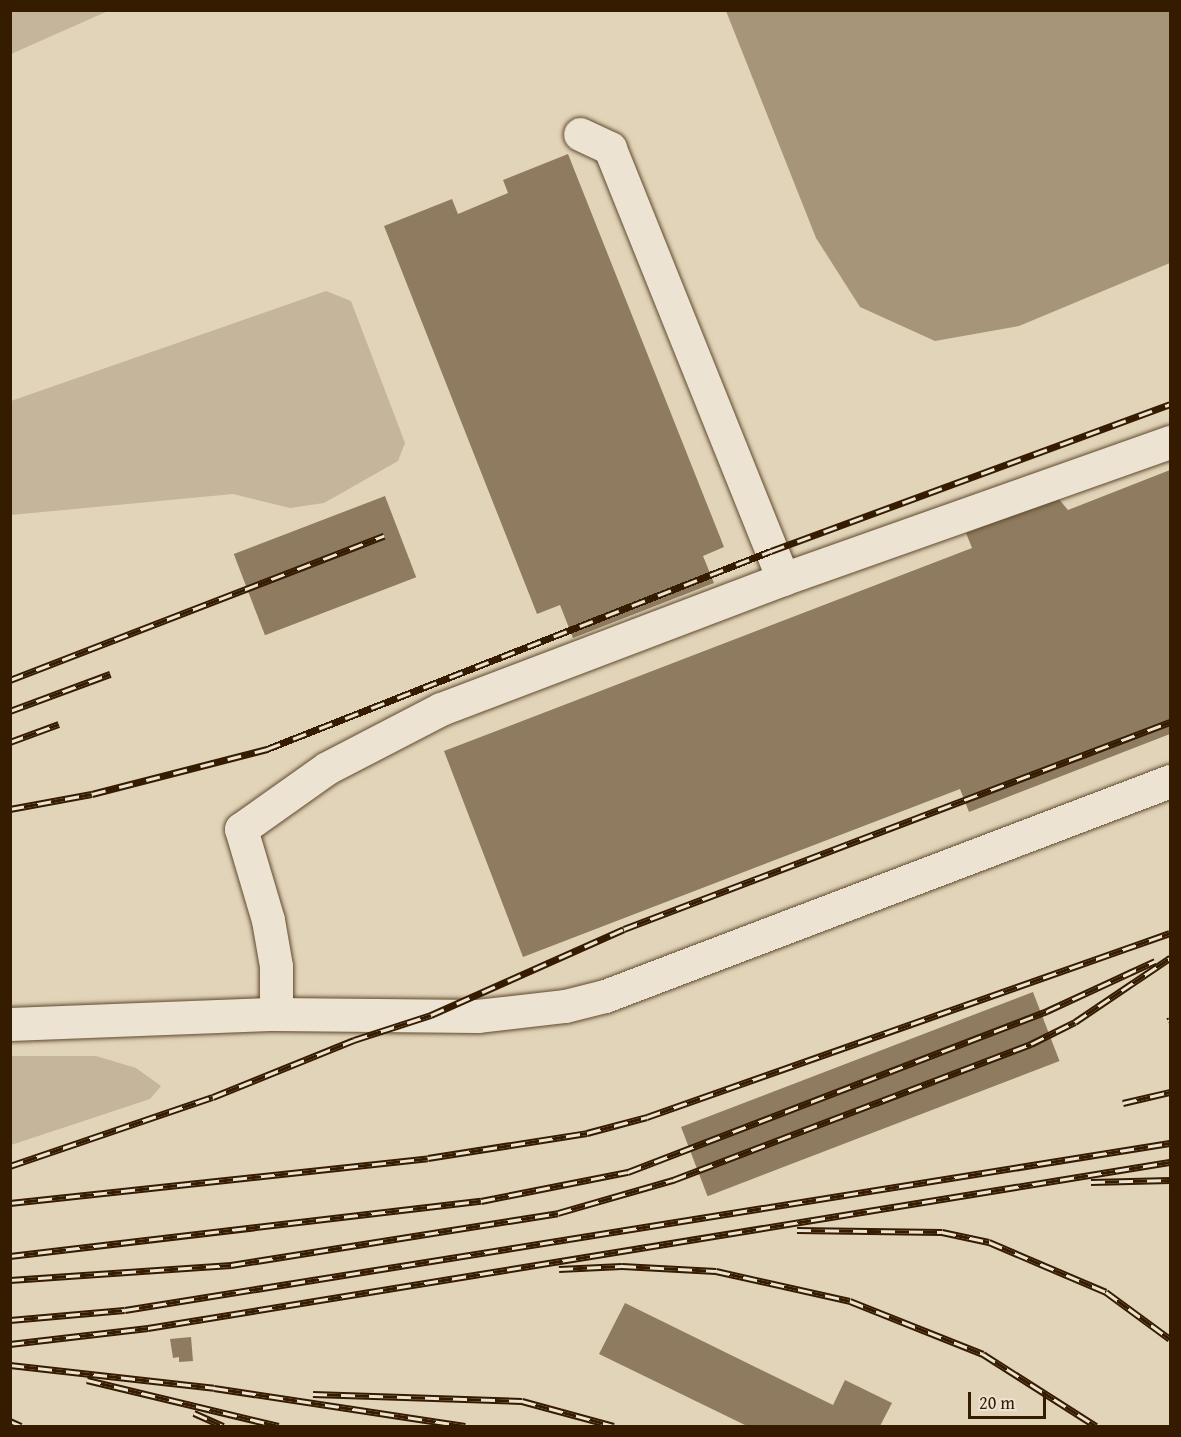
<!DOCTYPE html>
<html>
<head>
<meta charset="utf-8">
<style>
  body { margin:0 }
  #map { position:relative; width:1181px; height:1437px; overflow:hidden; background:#e2d4b9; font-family:"Gentium Book Plus",serif }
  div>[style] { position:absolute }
  .green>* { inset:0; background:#c5b59a }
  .water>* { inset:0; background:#a7957a }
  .building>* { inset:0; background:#8f7c60; transform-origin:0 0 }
  .roads { filter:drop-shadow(0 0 2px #604a2e) drop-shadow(0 0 2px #604a2e) }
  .minor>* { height:33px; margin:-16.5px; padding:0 16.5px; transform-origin:16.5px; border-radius:16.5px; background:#ece3d2 }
  .rail>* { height:7px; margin-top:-3.5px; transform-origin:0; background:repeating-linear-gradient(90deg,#ece3d2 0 14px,#351c00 0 28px); box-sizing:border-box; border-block:2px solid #351c00 }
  span { translate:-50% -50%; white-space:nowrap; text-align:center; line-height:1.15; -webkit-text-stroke:6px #ece3d2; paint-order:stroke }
  .frame { position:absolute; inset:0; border:12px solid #351c00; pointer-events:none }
  .scale { position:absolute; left:968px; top:1392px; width:78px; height:27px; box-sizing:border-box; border:3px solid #351c00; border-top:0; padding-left:8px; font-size:18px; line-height:21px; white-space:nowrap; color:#351c00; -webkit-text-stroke:4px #ece3d2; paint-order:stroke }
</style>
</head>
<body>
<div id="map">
  <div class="green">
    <div style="clip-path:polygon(11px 10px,108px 10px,108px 11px,11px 54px)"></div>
    <div style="clip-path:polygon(326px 291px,351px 301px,405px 443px,398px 461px,324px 503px,290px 508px,233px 494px,11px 515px,11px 401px)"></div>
    <div style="clip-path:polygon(10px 1056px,96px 1056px,136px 1068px,161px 1086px,150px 1099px,11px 1145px)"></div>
  </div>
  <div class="water">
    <div style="clip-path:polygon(726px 11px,1170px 11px,1170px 263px,1019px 326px,935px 341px,860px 307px,816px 238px)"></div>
  </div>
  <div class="building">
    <div style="clip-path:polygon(568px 154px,724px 547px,703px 556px,714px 583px,573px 638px,560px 605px,537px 614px,384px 226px,452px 199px,458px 214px,508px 193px,503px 180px)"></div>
    <div style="clip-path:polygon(1170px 470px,1170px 734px,969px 812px,960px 789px,523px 957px,444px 751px,972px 548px,966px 533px,1058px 498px,1068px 510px)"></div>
    <div style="left:385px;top:496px;width:87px;height:162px;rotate:69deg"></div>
    <div style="left:1033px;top:992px;width:74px;height:377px;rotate:69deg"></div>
    <div style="clip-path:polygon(625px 1303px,833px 1405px,845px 1380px,892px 1403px,880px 1426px,747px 1426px,599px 1354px)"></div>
    <div style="clip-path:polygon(191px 1337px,193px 1361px,179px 1362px,179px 1357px,173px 1358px,170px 1339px)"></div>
  </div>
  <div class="roads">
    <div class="minor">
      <div style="left:783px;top:579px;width:411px;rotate:-19.5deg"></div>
      <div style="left:276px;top:1014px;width:48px;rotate:-90deg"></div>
      <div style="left:276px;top:966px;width:47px;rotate:-99.9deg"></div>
      <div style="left:268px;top:920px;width:95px;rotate:-106.5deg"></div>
      <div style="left:241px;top:829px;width:105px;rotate:-35.3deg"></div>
      <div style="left:327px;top:768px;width:128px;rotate:-27.4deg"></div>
      <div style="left:441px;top:709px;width:366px;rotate:-20.8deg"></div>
      <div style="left:783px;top:579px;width:464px;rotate:-111.9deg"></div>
      <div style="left:610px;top:148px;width:33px;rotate:-155deg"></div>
      <div style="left:10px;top:1024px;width:266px;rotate:-2.2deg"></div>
      <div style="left:276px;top:1014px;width:201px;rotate:0.6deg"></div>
      <div style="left:477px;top:1016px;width:89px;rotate:-6.5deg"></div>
      <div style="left:565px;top:1006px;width:41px;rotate:-14deg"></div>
      <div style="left:605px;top:996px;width:605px;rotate:-20.83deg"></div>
    </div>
  </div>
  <div class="rail">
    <div style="left:10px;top:680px;width:401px;rotate:-21.1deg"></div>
    <div style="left:10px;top:711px;width:107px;rotate:-20.3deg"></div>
    <div style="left:10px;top:742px;width:52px;rotate:-20.2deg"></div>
    <div style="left:10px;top:809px;width:83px;rotate:-10.4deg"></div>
    <div style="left:92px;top:794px;width:181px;rotate:-14.4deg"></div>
    <div style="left:267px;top:749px;width:541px;rotate:-21.45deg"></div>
    <div style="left:771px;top:551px;width:425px;rotate:-20.2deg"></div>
    <div style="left:1168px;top:1021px;width:2px;rotate:-27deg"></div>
    <div style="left:1123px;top:1103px;width:48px;rotate:-13.2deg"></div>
    <div style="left:10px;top:1166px;width:214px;rotate:-18.8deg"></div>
    <div style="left:213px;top:1097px;width:152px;rotate:-22deg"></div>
    <div style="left:354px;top:1040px;width:81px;rotate:-18deg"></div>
    <div style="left:431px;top:1015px;width:211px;rotate:-24deg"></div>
    <div style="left:624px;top:929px;width:584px;rotate:-20.76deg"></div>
    <div style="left:1091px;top:1182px;width:79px;rotate:-1.5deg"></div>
    <div style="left:10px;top:1203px;width:420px;rotate:-6.1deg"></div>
    <div style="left:428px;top:1158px;width:161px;rotate:-8.9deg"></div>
    <div style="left:587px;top:1133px;width:62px;rotate:-14.9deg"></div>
    <div style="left:647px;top:1117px;width:554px;rotate:-19.38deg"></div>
    <div style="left:797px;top:1230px;width:145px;rotate:0.8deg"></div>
    <div style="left:942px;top:1232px;width:48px;rotate:12deg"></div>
    <div style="left:989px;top:1242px;width:127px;rotate:23.1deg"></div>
    <div style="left:1106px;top:1292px;width:79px;rotate:36.3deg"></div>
    <div style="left:10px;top:1256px;width:474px;rotate:-6.7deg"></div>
    <div style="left:481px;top:1201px;width:150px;rotate:-11.2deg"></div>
    <div style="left:628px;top:1172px;width:449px;rotate:-21deg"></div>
    <div style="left:1047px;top:1011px;width:119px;rotate:-24.8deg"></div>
    <div style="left:559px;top:1269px;width:63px;rotate:-2.7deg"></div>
    <div style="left:622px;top:1266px;width:94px;rotate:3deg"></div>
    <div style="left:716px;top:1271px;width:137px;rotate:12.6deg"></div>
    <div style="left:850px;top:1301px;width:143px;rotate:21.7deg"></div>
    <div style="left:983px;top:1354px;width:134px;rotate:32.5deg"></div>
    <div style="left:10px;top:1280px;width:222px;rotate:-3.9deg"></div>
    <div style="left:231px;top:1265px;width:331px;rotate:-9deg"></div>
    <div style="left:558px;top:1213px;width:120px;rotate:-16deg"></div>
    <div style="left:673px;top:1180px;width:383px;rotate:-20.8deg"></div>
    <div style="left:1031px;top:1044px;width:49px;rotate:-26.6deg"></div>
    <div style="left:1075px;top:1022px;width:115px;rotate:-34deg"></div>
    <div style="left:10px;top:1320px;width:115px;rotate:-5deg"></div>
    <div style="left:125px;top:1310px;width:1058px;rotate:-9.08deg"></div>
    <div style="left:10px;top:1344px;width:139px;rotate:-6.6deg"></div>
    <div style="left:148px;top:1328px;width:1035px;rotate:-9.23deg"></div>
    <div style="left:10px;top:1365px;width:205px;rotate:6.4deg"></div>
    <div style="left:214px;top:1388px;width:254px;rotate:8.6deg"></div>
    <div style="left:87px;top:1380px;width:197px;rotate:13.5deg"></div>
    <div style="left:313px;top:1394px;width:209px;rotate:1.9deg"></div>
    <div style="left:522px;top:1401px;width:95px;rotate:15.2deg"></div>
    <div style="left:194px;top:1413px;width:32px;rotate:24deg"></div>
    <div style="left:10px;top:1421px;width:12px;rotate:24deg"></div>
  </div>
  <div class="frame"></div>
  <div class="scale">20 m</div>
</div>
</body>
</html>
